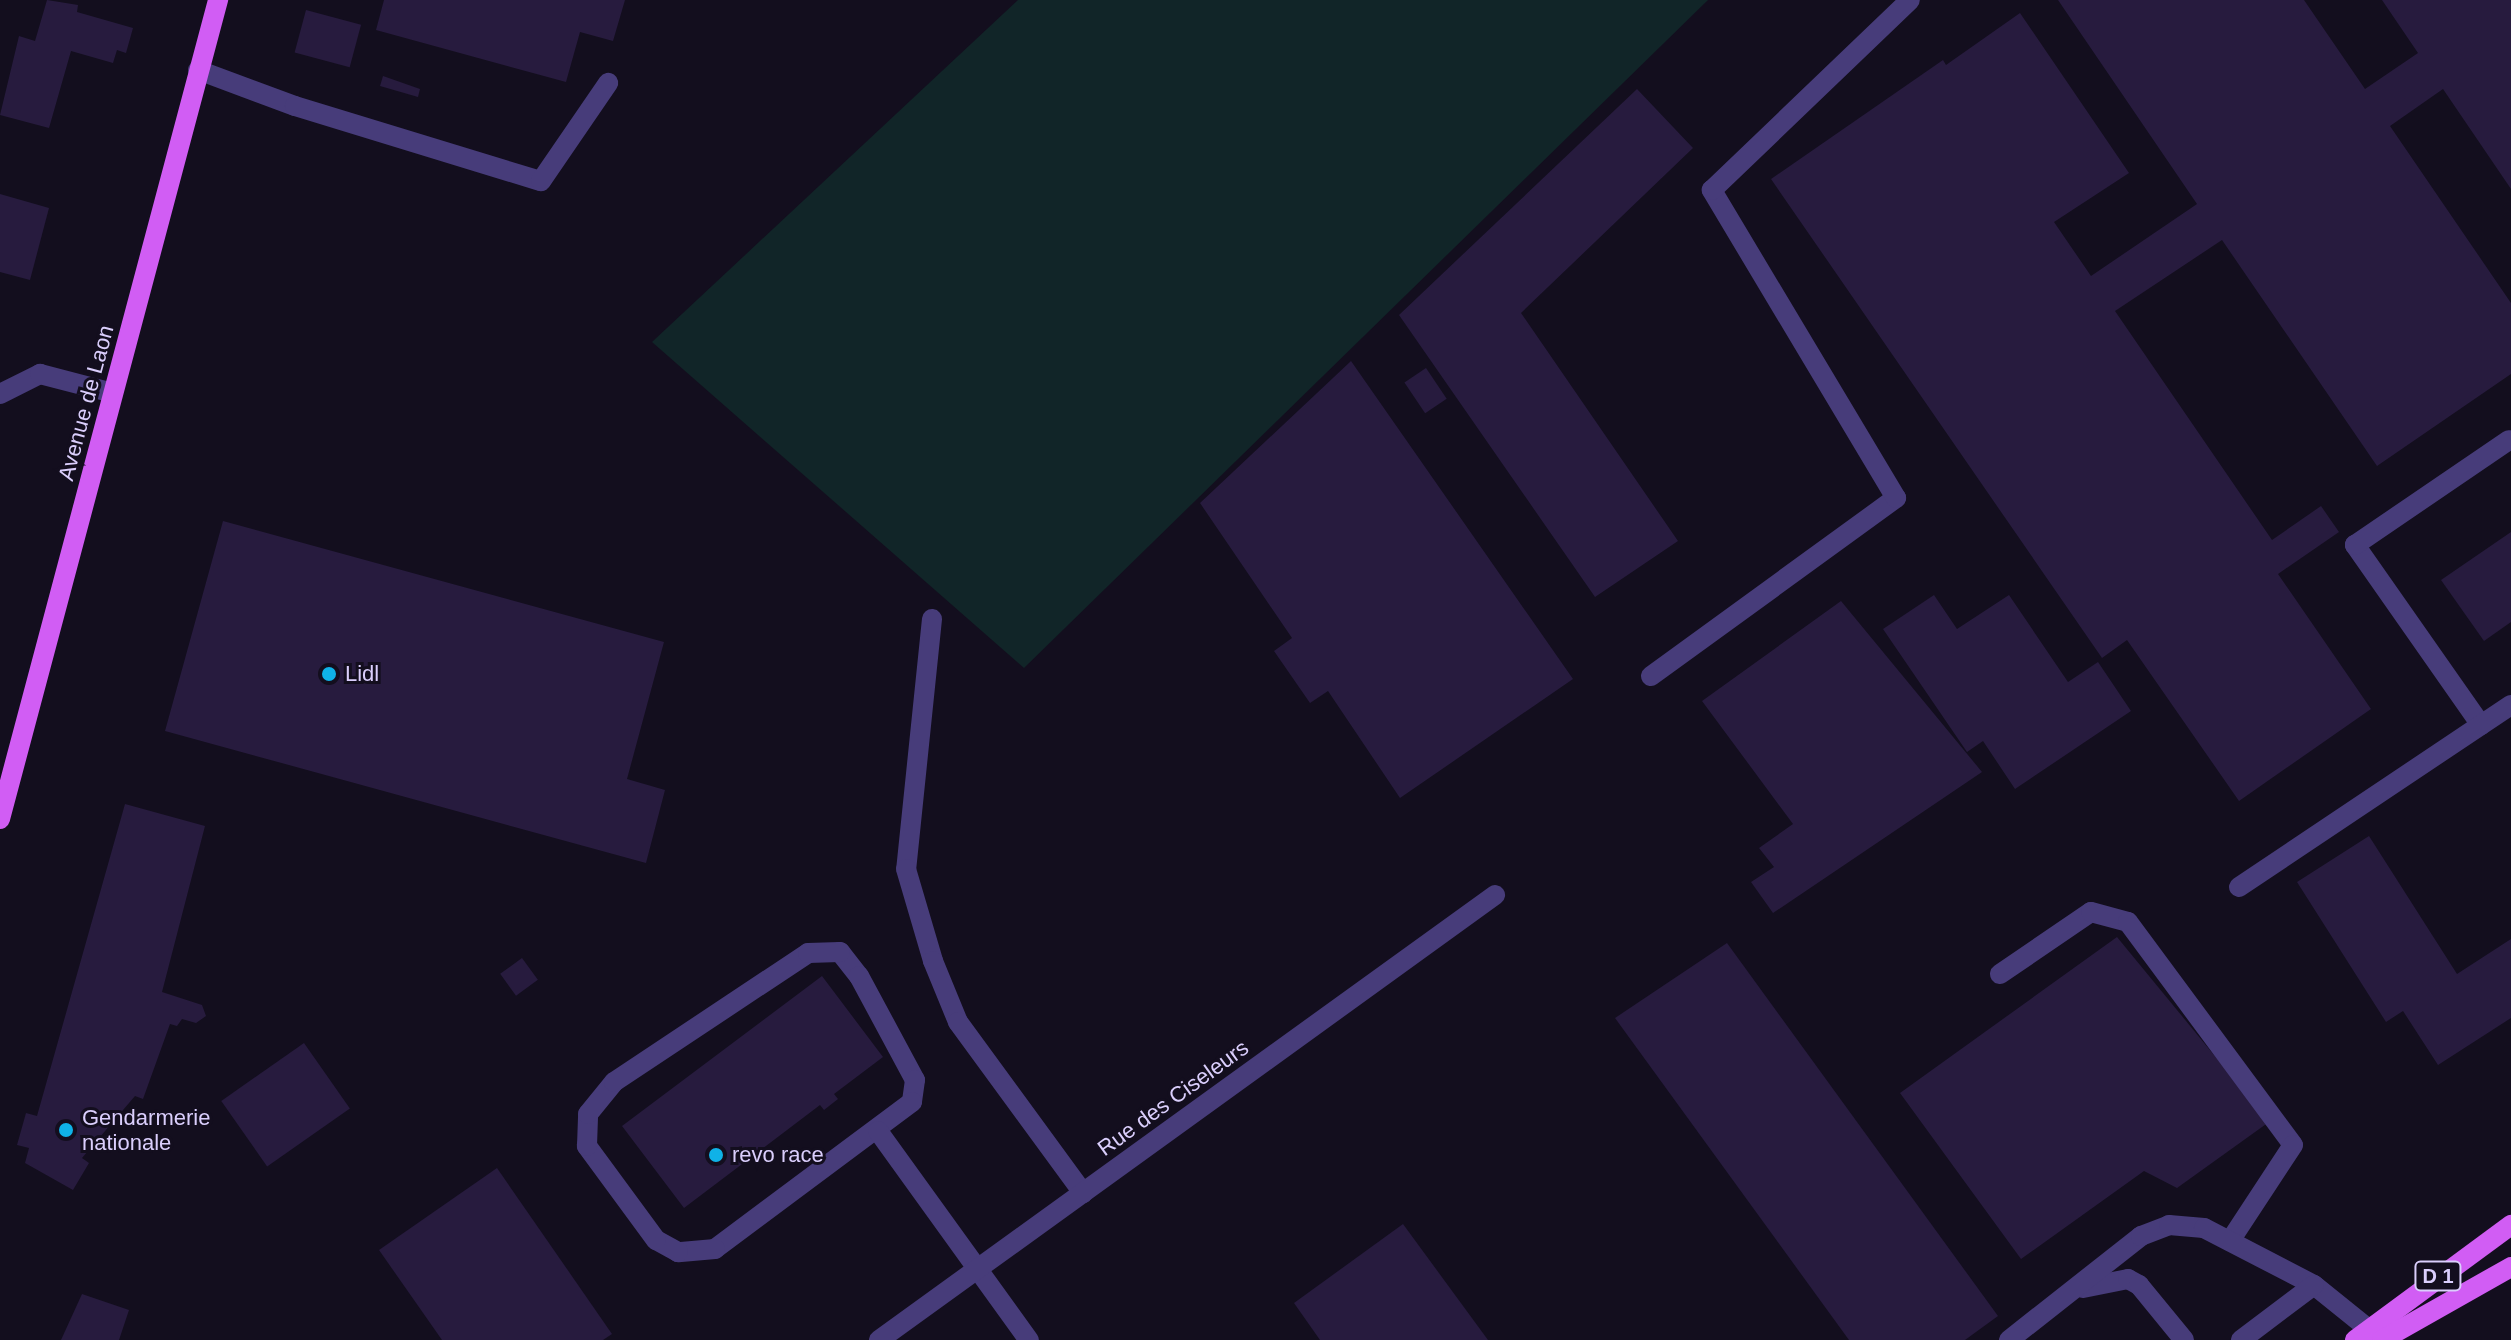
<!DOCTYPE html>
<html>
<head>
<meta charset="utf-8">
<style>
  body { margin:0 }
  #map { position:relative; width:2511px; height:1340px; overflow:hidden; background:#130e1e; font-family:Arial,sans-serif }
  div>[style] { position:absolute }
  .green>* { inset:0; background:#112528 }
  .building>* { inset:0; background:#271b3e; transform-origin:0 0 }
  .minor>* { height:20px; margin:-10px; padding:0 10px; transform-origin:10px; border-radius:10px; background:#473c7a }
  .major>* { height:20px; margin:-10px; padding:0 10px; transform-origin:10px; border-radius:10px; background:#d15df4 }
  .dots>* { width:22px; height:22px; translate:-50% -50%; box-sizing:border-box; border:4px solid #130e1e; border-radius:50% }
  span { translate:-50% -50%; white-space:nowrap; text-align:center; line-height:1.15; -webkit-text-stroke:6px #130e1e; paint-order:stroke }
  .shield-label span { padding:2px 6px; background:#130e1e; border:2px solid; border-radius:6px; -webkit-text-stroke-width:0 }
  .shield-label { font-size:20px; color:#dacefc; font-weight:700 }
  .street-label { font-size:22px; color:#dacefc }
  .poi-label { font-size:22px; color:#dacefc }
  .left { translate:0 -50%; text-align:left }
</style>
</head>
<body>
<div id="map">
  <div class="green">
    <div style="clip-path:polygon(1018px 0,1708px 0,1024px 668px,652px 342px)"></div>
  </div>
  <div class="building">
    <div style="clip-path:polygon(47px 0,78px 5px,77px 12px,133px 28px,126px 53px,117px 50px,113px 63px,71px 51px,49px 128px,0 115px,19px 36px,35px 41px)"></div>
    <div style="clip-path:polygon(384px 0,625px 0,613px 41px,580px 32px,566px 82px,376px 30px)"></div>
    <div style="clip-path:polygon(2058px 0,2304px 0,2365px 89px,2418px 53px,2382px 0,2511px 0,2511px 189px,2443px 89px,2390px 126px,2511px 303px,2511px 374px,2377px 466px,2222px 240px,2115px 311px,2272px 540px,2321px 506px,2339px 532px,2278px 574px,2371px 709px,2239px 801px,2127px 640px,2102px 658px,1771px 179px,1943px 60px,1946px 65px,2020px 13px,2129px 173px,2054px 222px,2091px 276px,2197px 204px)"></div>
    <div style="left:306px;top:10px;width:57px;height:44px;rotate:15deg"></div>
    <div style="clip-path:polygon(383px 76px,420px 89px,418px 97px,380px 86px)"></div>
    <div style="clip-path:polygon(1637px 89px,1693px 148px,1521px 313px,1678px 541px,1595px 597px,1399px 315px)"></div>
    <div style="clip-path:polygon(0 194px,49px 208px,30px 280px,0 272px)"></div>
    <div style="clip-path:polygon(1351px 361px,1573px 679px,1400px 798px,1328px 691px,1310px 703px,1274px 651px,1292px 638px,1200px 503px)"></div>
    <div style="left:1426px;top:368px;width:37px;height:26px;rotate:56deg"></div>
    <div style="clip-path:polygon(223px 521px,664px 642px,627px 779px,665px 790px,646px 863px,165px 731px)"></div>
    <div style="clip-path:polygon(2511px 532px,2511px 622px,2484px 641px,2441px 580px)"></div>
    <div style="clip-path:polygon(1934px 595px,1957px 629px,2009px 595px,2068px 682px,2098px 662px,2131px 711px,2015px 789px,1983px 741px,1967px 752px,1883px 629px)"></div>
    <div style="clip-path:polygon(1841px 601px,1982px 772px,1773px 913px,1751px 882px,1774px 867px,1759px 848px,1793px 824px,1702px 701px)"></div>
    <div style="clip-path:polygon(125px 804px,205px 826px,162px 992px,202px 1005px,206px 1016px,196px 1023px,182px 1019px,177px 1026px,170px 1024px,143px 1099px,135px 1096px,82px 1158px,89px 1163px,73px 1190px,25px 1163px,29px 1148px,17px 1145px,26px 1113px,37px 1116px)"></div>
    <div style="clip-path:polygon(2369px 836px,2457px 974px,2511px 939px,2511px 1018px,2438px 1065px,2403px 1011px,2386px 1022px,2297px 882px)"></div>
    <div style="clip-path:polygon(2117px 937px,2269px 1122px,2177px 1188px,2144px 1171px,2021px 1259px,1900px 1093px)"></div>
    <div style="clip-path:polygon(1727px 943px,1998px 1316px,1965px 1340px,1849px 1340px,1615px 1018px)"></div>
    <div style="left:522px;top:958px;width:27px;height:27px;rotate:54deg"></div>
    <div style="clip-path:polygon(822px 976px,883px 1057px,834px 1094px,838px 1099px,824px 1110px,820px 1105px,684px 1208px,622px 1126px)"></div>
    <div style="left:304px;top:1043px;width:80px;height:101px;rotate:55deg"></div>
    <div style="clip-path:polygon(497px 1168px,612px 1334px,603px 1340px,442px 1340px,379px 1250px)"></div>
    <div style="clip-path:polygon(1403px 1224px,1488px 1340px,1320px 1340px,1294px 1303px)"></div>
    <div style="clip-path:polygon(82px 1294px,129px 1310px,119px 1340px,61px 1340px)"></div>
  </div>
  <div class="minor">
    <div style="left:198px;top:70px;width:103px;rotate:20.4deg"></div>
    <div style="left:295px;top:106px;width:257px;rotate:17deg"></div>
    <div style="left:541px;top:181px;width:119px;rotate:-55.6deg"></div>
    <div style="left:0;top:394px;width:45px;rotate:-26.6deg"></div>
    <div style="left:40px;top:374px;width:75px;rotate:14.6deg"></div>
    <div style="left:932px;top:619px;width:251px;rotate:95.9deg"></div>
    <div style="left:906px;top:869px;width:96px;rotate:73.6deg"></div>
    <div style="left:933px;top:961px;width:66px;rotate:67.7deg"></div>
    <div style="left:958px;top:1022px;width:212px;rotate:53.8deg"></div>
    <div style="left:1651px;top:676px;width:303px;rotate:-36deg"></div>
    <div style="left:1896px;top:498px;width:359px;rotate:-120.9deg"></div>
    <div style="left:1712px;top:190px;width:274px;rotate:-43.8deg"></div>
    <div style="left:2481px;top:725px;width:220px;rotate:-125deg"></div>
    <div style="left:2355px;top:545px;width:186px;rotate:-34.3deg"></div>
    <div style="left:2239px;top:887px;width:327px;rotate:-33.8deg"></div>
    <div style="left:840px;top:952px;width:31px;rotate:52deg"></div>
    <div style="left:859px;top:976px;width:118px;rotate:61.7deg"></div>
    <div style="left:915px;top:1080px;width:22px;rotate:98deg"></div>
    <div style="left:912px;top:1102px;width:246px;rotate:143.3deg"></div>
    <div style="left:715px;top:1249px;width:37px;rotate:175deg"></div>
    <div style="left:678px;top:1252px;width:25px;rotate:-151deg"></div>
    <div style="left:656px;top:1240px;width:117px;rotate:-126.3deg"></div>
    <div style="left:587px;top:1146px;width:32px;rotate:-88deg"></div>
    <div style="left:588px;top:1114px;width:41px;rotate:-50.9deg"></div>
    <div style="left:614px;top:1082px;width:233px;rotate:-33.6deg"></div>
    <div style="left:808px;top:953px;width:32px;rotate:-2deg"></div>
    <div style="left:2000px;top:974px;width:110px;rotate:-34.3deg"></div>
    <div style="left:2091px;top:912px;width:38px;rotate:15deg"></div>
    <div style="left:2128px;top:922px;width:277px;rotate:53.5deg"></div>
    <div style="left:2293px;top:1145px;width:115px;rotate:123.3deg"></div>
    <div style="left:878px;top:1131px;width:258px;rotate:54.2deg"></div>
    <div style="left:2083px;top:1288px;width:46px;rotate:-11.3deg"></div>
    <div style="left:2128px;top:1279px;width:13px;rotate:29deg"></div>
    <div style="left:2139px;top:1285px;width:71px;rotate:50.7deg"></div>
    <div style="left:879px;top:1340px;width:760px;rotate:-35.84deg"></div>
    <div style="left:2009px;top:1340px;width:168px;rotate:-38.2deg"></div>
    <div style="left:2141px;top:1236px;width:30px;rotate:-21deg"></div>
    <div style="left:2169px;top:1225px;width:35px;rotate:5deg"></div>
    <div style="left:2204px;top:1228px;width:124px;rotate:27.4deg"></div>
    <div style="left:2314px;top:1285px;width:67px;rotate:38.9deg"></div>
    <div style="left:2241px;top:1340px;width:91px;rotate:-37deg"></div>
  </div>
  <div class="major">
    <div style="left:0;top:819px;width:848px;rotate:-75.09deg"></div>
    <div style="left:2355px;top:1340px;width:194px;rotate:-36.4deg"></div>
    <div style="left:2382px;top:1340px;width:148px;rotate:-29.5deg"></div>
  </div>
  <div class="dots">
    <div style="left:329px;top:674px;background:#0fb2e7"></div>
    <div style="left:66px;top:1130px;background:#0fb2e7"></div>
    <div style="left:716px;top:1155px;background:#0fb2e7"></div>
  </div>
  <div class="shield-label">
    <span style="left:2438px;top:1276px">D 1</span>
  </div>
  <div class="street-label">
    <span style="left:86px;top:403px;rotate:-75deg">Avenue de Laon</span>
    <span style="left:1173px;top:1098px;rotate:-36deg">Rue des Ciseleurs</span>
  </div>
  <div class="poi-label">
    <span class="left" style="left:345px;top:674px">Lidl</span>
    <span class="left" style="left:82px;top:1130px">Gendarmerie<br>nationale</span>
    <span class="left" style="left:732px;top:1155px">revo race</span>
  </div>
</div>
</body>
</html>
